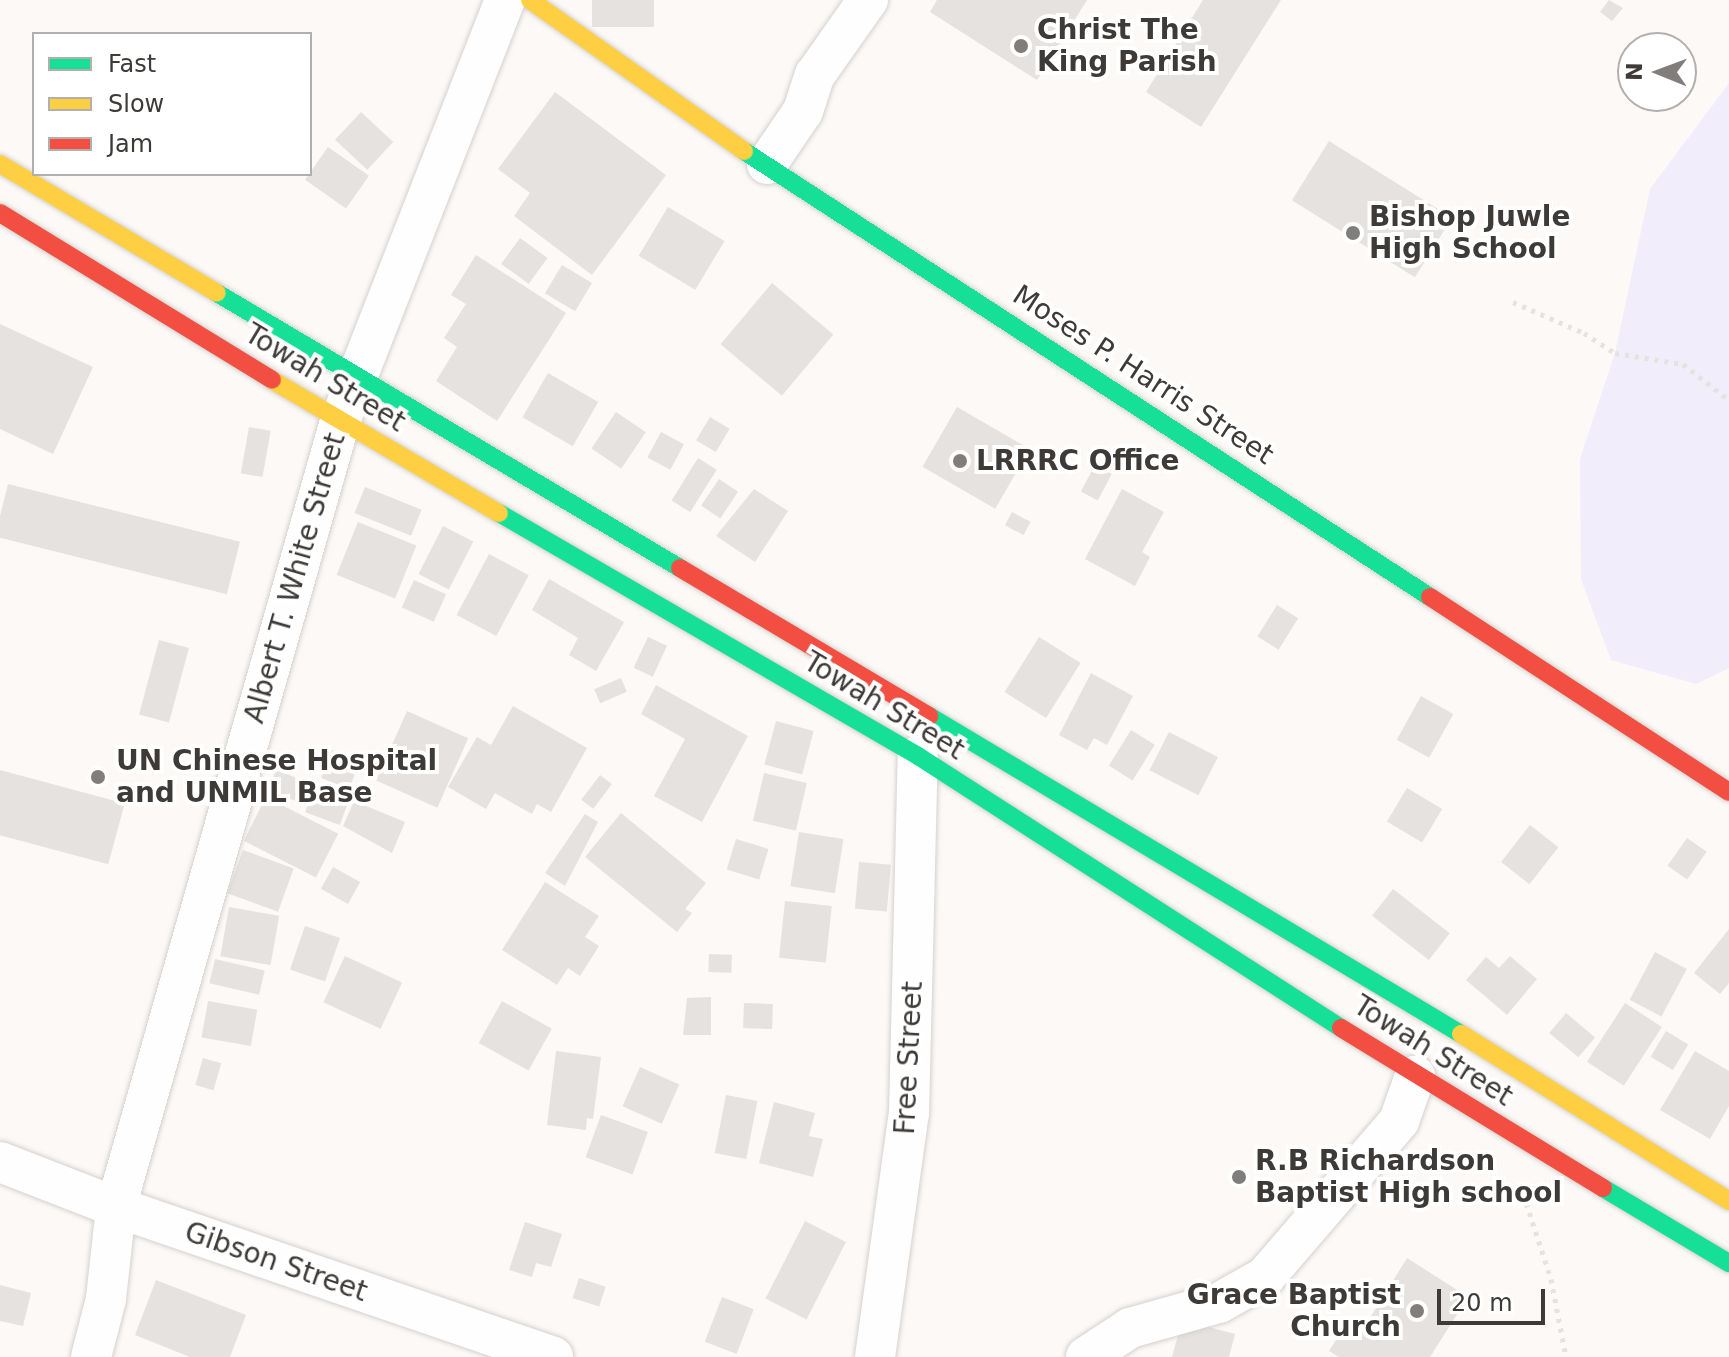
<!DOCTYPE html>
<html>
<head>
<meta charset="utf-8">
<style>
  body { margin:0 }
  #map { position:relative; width:1729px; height:1357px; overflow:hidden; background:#fcf9f6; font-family:"DejaVu Sans",sans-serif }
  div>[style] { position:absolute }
  .green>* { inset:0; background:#f2edfa }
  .building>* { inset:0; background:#e5e2df; transform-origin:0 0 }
  .path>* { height:5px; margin-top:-2.5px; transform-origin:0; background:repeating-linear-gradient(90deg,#e4e3e2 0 4px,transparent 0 10px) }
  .roads { filter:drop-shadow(0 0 2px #d4d1ce) drop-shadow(0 0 2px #d4d1ce) }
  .street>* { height:40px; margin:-20px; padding:0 20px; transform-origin:20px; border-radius:20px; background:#fffefe }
  .fast>* { height:18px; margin:-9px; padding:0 9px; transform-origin:9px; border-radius:9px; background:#16e098 }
  .slow>* { height:18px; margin:-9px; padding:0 9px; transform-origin:9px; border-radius:9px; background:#ffcf43 }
  .jam>* { height:18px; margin:-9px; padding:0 9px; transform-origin:9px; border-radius:9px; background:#f24e42 }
  .dots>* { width:22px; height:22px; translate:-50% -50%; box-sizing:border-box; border:4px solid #fff; border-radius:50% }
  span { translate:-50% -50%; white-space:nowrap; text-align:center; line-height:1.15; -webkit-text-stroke:8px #fff; paint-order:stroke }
  .poi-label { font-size:28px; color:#3d3a37; font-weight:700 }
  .left { translate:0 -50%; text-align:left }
  .right { translate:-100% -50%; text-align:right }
  .street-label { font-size:28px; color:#3d3a37 }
  .legend { position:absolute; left:32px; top:32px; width:280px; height:144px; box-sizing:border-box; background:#fff; border:2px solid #b1b0af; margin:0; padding:10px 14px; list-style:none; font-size:24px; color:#3d3a37 }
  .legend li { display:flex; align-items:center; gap:16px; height:40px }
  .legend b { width:40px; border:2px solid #b1b0af }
  .north { position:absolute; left:1617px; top:32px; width:80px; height:80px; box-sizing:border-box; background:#fff; border:2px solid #b1b0af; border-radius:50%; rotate:271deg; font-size:22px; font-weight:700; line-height:32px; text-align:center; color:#3d3a37 }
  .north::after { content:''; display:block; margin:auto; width:28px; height:36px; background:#807d7a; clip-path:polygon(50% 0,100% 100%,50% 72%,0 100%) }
  .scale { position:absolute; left:1437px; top:1289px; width:108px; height:36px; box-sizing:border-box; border:4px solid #3d3a37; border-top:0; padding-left:10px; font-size:24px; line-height:28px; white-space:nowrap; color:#3d3a37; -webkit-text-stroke:6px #fff; paint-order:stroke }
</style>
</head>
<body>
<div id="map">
  <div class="green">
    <div style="clip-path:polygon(1729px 83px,1729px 668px,1696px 684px,1611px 660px,1581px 579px,1580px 459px,1615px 353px,1650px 189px)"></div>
  </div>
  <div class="building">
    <div style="left:592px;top:0;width:62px;height:27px"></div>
    <div style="clip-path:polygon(937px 0,1087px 0,1037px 80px,930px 12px)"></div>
    <div style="clip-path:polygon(1203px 0,1281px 0,1201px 127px,1146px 92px)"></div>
    <div style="clip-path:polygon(1609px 0,1623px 8px,1612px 21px,1600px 12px)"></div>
    <div style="clip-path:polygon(555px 92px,666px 175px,592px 275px,514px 216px,530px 193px,498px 169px)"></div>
    <div style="left:361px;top:112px;width:44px;height:38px;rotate:43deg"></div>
    <div style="left:1329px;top:141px;width:145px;height:70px;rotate:32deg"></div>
    <div style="left:328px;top:147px;width:50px;height:40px;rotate:35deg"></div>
    <div style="left:668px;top:207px;width:66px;height:57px;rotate:31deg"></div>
    <div style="left:520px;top:238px;width:34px;height:32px;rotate:36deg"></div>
    <div style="clip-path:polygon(476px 255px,566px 313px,497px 421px,436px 381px,457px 347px,444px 338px,466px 304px,451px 295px)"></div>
    <div style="left:562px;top:265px;width:35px;height:33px;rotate:31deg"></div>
    <div style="left:772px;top:283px;width:80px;height:80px;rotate:40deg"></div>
    <div style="clip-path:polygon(0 324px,93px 367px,53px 454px,0 429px)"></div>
    <div style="left:548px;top:373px;width:58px;height:51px;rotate:30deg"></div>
    <div style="left:957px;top:407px;width:84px;height:69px;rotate:30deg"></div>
    <div style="left:616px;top:412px;width:36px;height:44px;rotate:34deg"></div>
    <div style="left:710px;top:417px;width:23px;height:27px;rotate:31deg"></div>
    <div style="left:249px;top:427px;width:22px;height:47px;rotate:10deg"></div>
    <div style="left:661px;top:432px;width:26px;height:29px;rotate:28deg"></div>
    <div style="left:698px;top:458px;width:22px;height:50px;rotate:32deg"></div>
    <div style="left:1095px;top:465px;width:19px;height:30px;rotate:28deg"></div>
    <div style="left:719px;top:479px;width:23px;height:32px;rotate:34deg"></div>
    <div style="left:8px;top:484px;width:239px;height:54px;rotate:14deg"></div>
    <div style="left:365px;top:487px;width:61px;height:28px;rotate:22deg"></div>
    <div style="clip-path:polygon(754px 489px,788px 511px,755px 562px,716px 536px)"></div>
    <div style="clip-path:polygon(1122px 489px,1164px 512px,1142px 552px,1150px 557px,1135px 586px,1085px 559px)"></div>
    <div style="left:1012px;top:512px;width:21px;height:15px;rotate:28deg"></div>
    <div style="left:358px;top:522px;width:63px;height:57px;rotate:22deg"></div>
    <div style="left:443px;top:526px;width:34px;height:54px;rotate:27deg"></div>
    <div style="left:489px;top:554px;width:45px;height:69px;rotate:28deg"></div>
    <div style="clip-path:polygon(549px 579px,624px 622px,596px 671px,569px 655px,578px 638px,532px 610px)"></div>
    <div style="left:414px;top:580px;width:35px;height:30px;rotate:24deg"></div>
    <div style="left:1277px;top:605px;width:25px;height:37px;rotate:32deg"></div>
    <div style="left:648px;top:637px;width:21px;height:34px;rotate:25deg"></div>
    <div style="left:1039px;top:637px;width:49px;height:65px;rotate:32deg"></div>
    <div style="left:159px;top:640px;width:31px;height:77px;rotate:15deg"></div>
    <div style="clip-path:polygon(1091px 673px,1133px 696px,1107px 745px,1094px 738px,1087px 750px,1059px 735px)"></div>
    <div style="left:621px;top:678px;width:15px;height:29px;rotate:67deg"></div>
    <div style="clip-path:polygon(656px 685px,748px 736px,702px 822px,654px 796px,685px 739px,641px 714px)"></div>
    <div style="left:1421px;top:696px;width:37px;height:50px;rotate:29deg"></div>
    <div style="clip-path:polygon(513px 706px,587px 748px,551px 812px,537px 804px,532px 814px,495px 793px,486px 809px,448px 787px,477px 737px,491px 745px)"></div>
    <div style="left:407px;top:711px;width:67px;height:76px;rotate:24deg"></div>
    <div style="left:776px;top:721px;width:39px;height:45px;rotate:15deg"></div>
    <div style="left:1131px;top:730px;width:28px;height:42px;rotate:32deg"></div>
    <div style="left:1169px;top:732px;width:55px;height:43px;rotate:27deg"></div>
    <div style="left:332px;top:750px;width:30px;height:30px;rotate:21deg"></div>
    <div style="left:0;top:770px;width:129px;height:63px;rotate:15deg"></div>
    <div style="left:276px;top:770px;width:40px;height:22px;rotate:21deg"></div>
    <div style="left:764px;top:773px;width:44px;height:49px;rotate:13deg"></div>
    <div style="left:600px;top:775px;width:15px;height:31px;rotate:37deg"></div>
    <div style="left:315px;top:785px;width:37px;height:29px;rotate:20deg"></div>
    <div style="left:1407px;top:788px;width:41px;height:39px;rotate:31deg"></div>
    <div style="left:266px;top:797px;width:81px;height:49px;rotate:27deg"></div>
    <div style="clip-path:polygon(354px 801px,405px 822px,392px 853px,343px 826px)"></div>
    <div style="clip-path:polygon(621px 813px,706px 883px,685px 909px,692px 913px,677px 932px,585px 857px)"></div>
    <div style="clip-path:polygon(585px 814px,598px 822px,565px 886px,545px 873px)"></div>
    <div style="left:1530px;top:825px;width:36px;height:47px;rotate:38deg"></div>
    <div style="left:799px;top:832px;width:45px;height:55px;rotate:9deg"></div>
    <div style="left:1687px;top:838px;width:24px;height:34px;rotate:35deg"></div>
    <div style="left:736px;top:839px;width:34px;height:32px;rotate:17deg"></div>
    <div style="left:243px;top:850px;width:54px;height:46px;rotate:20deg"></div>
    <div style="left:859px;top:862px;width:32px;height:47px;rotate:5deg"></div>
    <div style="left:333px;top:867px;width:31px;height:25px;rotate:29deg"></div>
    <div style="clip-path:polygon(545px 882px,599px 916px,585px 937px,599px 946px,580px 976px,568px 968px,557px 985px,502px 950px)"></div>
    <div style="left:1393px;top:889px;width:72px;height:34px;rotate:38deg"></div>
    <div style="left:785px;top:901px;width:47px;height:57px;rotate:6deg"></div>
    <div style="left:229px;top:907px;width:51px;height:50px;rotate:10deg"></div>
    <div style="left:305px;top:926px;width:37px;height:46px;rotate:19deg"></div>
    <div style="clip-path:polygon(1729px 929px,1729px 983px,1720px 994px,1694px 973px)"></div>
    <div style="left:1655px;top:952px;width:36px;height:54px;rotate:28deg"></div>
    <div style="left:709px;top:954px;width:23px;height:18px;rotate:2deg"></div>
    <div style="left:345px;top:956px;width:63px;height:51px;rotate:25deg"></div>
    <div style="clip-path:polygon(1510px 956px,1537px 979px,1507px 1015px,1466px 980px,1486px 957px,1499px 968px)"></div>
    <div style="left:215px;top:959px;width:51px;height:25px;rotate:13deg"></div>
    <div style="clip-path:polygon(711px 997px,711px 1035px,683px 1035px,687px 998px)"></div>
    <div style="left:208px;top:1001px;width:50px;height:37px;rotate:10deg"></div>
    <div style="left:502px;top:1001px;width:57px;height:48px;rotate:29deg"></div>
    <div style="left:744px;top:1003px;width:29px;height:25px;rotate:2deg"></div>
    <div style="left:1625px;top:1003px;width:44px;height:70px;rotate:33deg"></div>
    <div style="left:1566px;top:1013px;width:38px;height:26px;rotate:40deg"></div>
    <div style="left:1666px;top:1031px;width:26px;height:30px;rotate:31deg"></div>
    <div style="clip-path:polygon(556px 1051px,601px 1057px,593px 1119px,587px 1118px,586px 1130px,547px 1125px)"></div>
    <div style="clip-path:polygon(1695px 1051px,1729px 1071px,1729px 1106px,1710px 1139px,1660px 1110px)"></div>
    <div style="left:203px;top:1058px;width:19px;height:28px;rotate:16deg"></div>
    <div style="left:640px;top:1067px;width:43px;height:43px;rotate:24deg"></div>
    <div style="left:726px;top:1095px;width:32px;height:59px;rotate:11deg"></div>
    <div style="clip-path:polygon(774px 1102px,815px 1113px,809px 1136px,823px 1139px,813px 1177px,759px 1163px)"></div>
    <div style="left:601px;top:1115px;width:50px;height:45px;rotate:20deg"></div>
    <div style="left:805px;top:1221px;width:46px;height:87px;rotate:27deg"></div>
    <div style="clip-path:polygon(525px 1222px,562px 1234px,551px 1267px,536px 1263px,532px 1277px,509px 1270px)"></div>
    <div style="clip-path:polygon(1407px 1258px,1468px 1297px,1430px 1357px,1339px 1357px,1329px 1351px,1346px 1324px,1360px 1334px)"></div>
    <div style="left:579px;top:1278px;width:28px;height:21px;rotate:18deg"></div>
    <div style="clip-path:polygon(156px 1280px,246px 1315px,230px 1357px,190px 1357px,135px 1335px)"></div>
    <div style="clip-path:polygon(0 1285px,31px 1293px,23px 1326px,0 1321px)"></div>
    <div style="left:722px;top:1297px;width:34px;height:48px;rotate:21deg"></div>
    <div style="clip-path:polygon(1182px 1320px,1235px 1334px,1229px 1357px,1172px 1357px)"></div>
  </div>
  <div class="path">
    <div style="left:1513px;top:302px;width:77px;rotate:23.6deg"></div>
    <div style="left:1584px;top:333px;width:37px;rotate:33deg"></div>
    <div style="left:1615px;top:353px;width:69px;rotate:9.2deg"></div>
    <div style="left:1683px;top:364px;width:58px;rotate:38deg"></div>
    <div style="left:1520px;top:1184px;width:100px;rotate:71.9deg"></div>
    <div style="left:1551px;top:1279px;width:79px;rotate:79.1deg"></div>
  </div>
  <div class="roads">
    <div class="street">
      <div style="left:767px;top:164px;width:64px;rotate:-55.8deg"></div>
      <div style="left:803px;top:111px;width:38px;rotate:-72deg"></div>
      <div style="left:815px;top:75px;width:92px;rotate:-54.8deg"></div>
      <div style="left:0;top:1162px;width:124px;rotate:21.2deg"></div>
      <div style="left:116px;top:1207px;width:462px;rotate:18.9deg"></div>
      <div style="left:91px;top:1357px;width:60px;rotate:-75.5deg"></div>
      <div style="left:106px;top:1299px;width:93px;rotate:-83.8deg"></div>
      <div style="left:116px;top:1207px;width:817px;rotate:-74.09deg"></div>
      <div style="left:340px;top:421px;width:452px;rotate:-68.6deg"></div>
      <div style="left:875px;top:1357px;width:246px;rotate:-82.1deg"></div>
      <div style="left:909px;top:1113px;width:357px;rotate:-88.6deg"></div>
      <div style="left:1086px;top:1357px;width:53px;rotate:-33.4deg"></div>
      <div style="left:1130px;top:1328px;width:92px;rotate:-15.7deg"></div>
      <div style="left:1219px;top:1303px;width:53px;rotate:-29.5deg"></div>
      <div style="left:1265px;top:1277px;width:206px;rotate:-49.3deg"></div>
      <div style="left:1399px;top:1121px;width:48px;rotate:-70.4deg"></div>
    </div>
    <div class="fast">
      <div style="left:744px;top:151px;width:818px;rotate:33.03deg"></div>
      <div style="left:217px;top:293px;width:539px;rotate:30.71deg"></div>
      <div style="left:499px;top:513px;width:484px;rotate:30.1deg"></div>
      <div style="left:918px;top:756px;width:503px;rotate:32.74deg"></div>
      <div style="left:929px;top:716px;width:620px;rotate:30.87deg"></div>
      <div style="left:1603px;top:1188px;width:147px;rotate:30.8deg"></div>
    </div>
    <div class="slow">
      <div style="left:530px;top:0;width:262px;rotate:35.2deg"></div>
      <div style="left:0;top:164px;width:252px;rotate:30.7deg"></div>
      <div style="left:272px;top:380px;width:263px;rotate:30.4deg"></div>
      <div style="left:1461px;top:1034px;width:316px;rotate:31.9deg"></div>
    </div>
    <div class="jam">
      <div style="left:0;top:213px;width:319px;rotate:31.5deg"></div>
      <div style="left:680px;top:568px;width:290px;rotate:30.7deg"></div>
      <div style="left:1430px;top:597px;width:357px;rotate:33.1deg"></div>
      <div style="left:1341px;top:1028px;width:307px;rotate:31.4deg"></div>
    </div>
  </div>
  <div class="dots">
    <div style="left:1021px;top:46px;background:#807d7a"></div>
    <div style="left:1353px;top:233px;background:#807d7a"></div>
    <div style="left:960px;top:461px;background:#807d7a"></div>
    <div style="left:98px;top:777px;background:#807d7a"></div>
    <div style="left:1239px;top:1177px;background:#807d7a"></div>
    <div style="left:1417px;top:1311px;background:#807d7a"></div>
  </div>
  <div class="poi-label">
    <span class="left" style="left:1037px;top:46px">Christ The<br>King Parish</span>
    <span class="left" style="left:1369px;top:233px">Bishop Juwle<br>High School</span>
    <span class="left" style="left:976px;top:461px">LRRRC Office</span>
    <span class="left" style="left:116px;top:777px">UN Chinese Hospital<br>and UNMIL Base</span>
    <span class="left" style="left:1255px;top:1177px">R.B Richardson<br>Baptist High school</span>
    <span class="right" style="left:1401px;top:1311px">Grace Baptist<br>Church</span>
  </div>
  <div class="street-label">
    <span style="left:1143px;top:375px;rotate:33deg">Moses P. Harris Street</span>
    <span style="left:325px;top:378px;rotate:31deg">Towah Street</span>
    <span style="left:295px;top:578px;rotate:-74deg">Albert T. White Street</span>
    <span style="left:884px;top:706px;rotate:31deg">Towah Street</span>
    <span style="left:1433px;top:1051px;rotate:32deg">Towah Street</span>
    <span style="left:909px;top:1058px;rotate:-87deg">Free Street</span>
    <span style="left:276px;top:1262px;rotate:19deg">Gibson Street</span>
  </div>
  <ul class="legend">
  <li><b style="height:10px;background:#16e098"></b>Fast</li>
  <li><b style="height:10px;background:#ffcf43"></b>Slow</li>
  <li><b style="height:10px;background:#f24e42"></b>Jam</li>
  </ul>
  <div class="north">N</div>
  <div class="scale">20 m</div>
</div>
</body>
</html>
